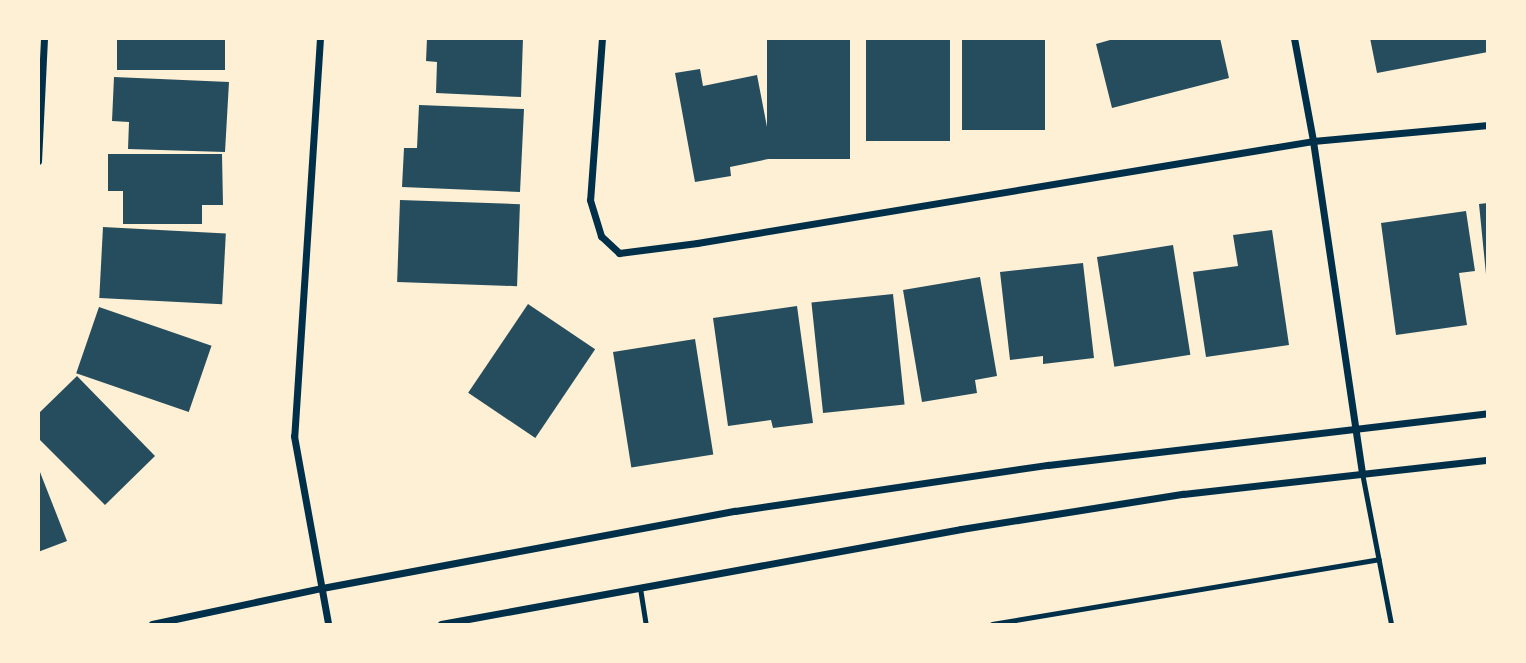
<!DOCTYPE html>
<html>
<head>
<meta charset="utf-8">
<style>
  body { margin:0 }
  #map { position:relative; width:1526px; height:663px; overflow:hidden; background:#fdf0d5; font-family:Commissioner,sans-serif }
  div>[style] { position:absolute }
  .building>* { inset:0; background:#264d5e; transform-origin:0 0 }
  .service>* { height:5px; margin:-2.5px; padding:0 2.5px; transform-origin:2.5px; border-radius:2.5px; background:#003049 }
  .minor>* { height:7px; margin:-3.5px; padding:0 3.5px; transform-origin:3.5px; border-radius:3.5px; background:#003049 }
  span { translate:-50% -50%; white-space:nowrap; text-align:center; line-height:1.15; -webkit-text-stroke:6px #fdf0d5; paint-order:stroke }
  .frame { position:absolute; inset:0; border:40px solid #fdf0d5; pointer-events:none }
</style>
</head>
<body>
<div id="map">
  <div class="building">
    <div style="left:117px;top:38px;width:108px;height:32px"></div>
    <div style="clip-path:polygon(427px 38px,523px 38px,521px 97px,436px 93px,437px 62px,426px 61px)"></div>
    <div style="left:767px;top:38px;width:83px;height:121px"></div>
    <div style="left:866px;top:38px;width:84px;height:103px"></div>
    <div style="left:962px;top:38px;width:83px;height:92px"></div>
    <div style="clip-path:polygon(1117px 38px,1220px 38px,1229px 78px,1112px 108px,1096px 44px)"></div>
    <div style="clip-path:polygon(1370px 38px,1486px 38px,1488px 52px,1377px 73px)"></div>
    <div style="clip-path:polygon(700px 69px,703px 86px,757px 75px,773px 158px,730px 167px,731px 176px,695px 182px,675px 73px)"></div>
    <div style="clip-path:polygon(114px 77px,229px 82px,225px 152px,128px 149px,129px 122px,112px 121px)"></div>
    <div style="clip-path:polygon(419px 105px,524px 109px,520px 192px,402px 187px,404px 148px,417px 148px)"></div>
    <div style="clip-path:polygon(108px 154px,222px 154px,223px 205px,202px 205px,202px 224px,123px 224px,123px 191px,108px 191px)"></div>
    <div style="left:400px;top:200px;width:120px;height:82px;rotate:2deg"></div>
    <div style="clip-path:polygon(1488px 203px,1488px 274px,1486px 274px,1479px 204px)"></div>
    <div style="clip-path:polygon(1466px 211px,1475px 271px,1459px 273px,1467px 325px,1396px 335px,1381px 223px)"></div>
    <div style="left:103px;top:227px;width:123px;height:71px;rotate:3deg"></div>
    <div style="clip-path:polygon(1272px 230px,1289px 345px,1206px 357px,1193px 272px,1238px 266px,1233px 235px)"></div>
    <div style="left:1173px;top:245px;width:111px;height:77px;rotate:81deg"></div>
    <div style="clip-path:polygon(1083px 263px,1094px 358px,1043px 364px,1043px 356px,1010px 360px,1000px 272px)"></div>
    <div style="clip-path:polygon(980px 277px,997px 376px,975px 380px,977px 393px,922px 402px,903px 290px)"></div>
    <div style="left:893px;top:294px;width:111px;height:82px;rotate:84deg"></div>
    <div style="left:528px;top:304px;width:81px;height:107px;rotate:34deg"></div>
    <div style="clip-path:polygon(797px 306px,813px 423px,773px 428px,771px 420px,728px 426px,713px 318px)"></div>
    <div style="left:99px;top:307px;width:119px;height:70px;rotate:19deg"></div>
    <div style="left:695px;top:339px;width:117px;height:83px;rotate:81deg"></div>
    <div style="clip-path:polygon(77px 376px,155px 456px,105px 505px,38px 438px,38px 414px)"></div>
    <div style="clip-path:polygon(38px 467px,67px 541px,38px 552px)"></div>
  </div>
  <div class="service">
    <div style="left:1362px;top:473px;width:154px;rotate:79.1deg"></div>
    <div style="left:640px;top:588px;width:36px;rotate:81deg"></div>
    <div style="left:992px;top:624px;width:392px;rotate:-9.5deg"></div>
  </div>
  <div class="minor">
    <div style="left:320px;top:38px;width:399px;rotate:93.7deg"></div>
    <div style="left:294px;top:436px;width:191px;rotate:79.7deg"></div>
    <div style="left:602px;top:38px;width:162px;rotate:94.2deg"></div>
    <div style="left:590px;top:200px;width:38px;rotate:73deg"></div>
    <div style="left:601px;top:236px;width:25px;rotate:43deg"></div>
    <div style="left:619px;top:253px;width:79px;rotate:-7.3deg"></div>
    <div style="left:697px;top:243px;width:624px;rotate:-9.4deg"></div>
    <div style="left:1313px;top:141px;width:176px;rotate:-5.2deg"></div>
    <div style="left:1294px;top:38px;width:105px;rotate:79.5deg"></div>
    <div style="left:1313px;top:141px;width:335px;rotate:81.6deg"></div>
    <div style="left:38px;top:161px;width:123px;rotate:-87.2deg"></div>
    <div style="left:152px;top:624px;width:174px;rotate:-12deg"></div>
    <div style="left:322px;top:588px;width:420px;rotate:-10.6deg"></div>
    <div style="left:735px;top:511px;width:316px;rotate:-8.4deg"></div>
    <div style="left:1048px;top:465px;width:443px;rotate:-6.7deg"></div>
    <div style="left:441px;top:624px;width:529px;rotate:-10.35deg"></div>
    <div style="left:961px;top:529px;width:225px;rotate:-9deg"></div>
    <div style="left:1183px;top:494px;width:307px;rotate:-6.4deg"></div>
  </div>
  <div class="frame"></div>
</div>
</body>
</html>
